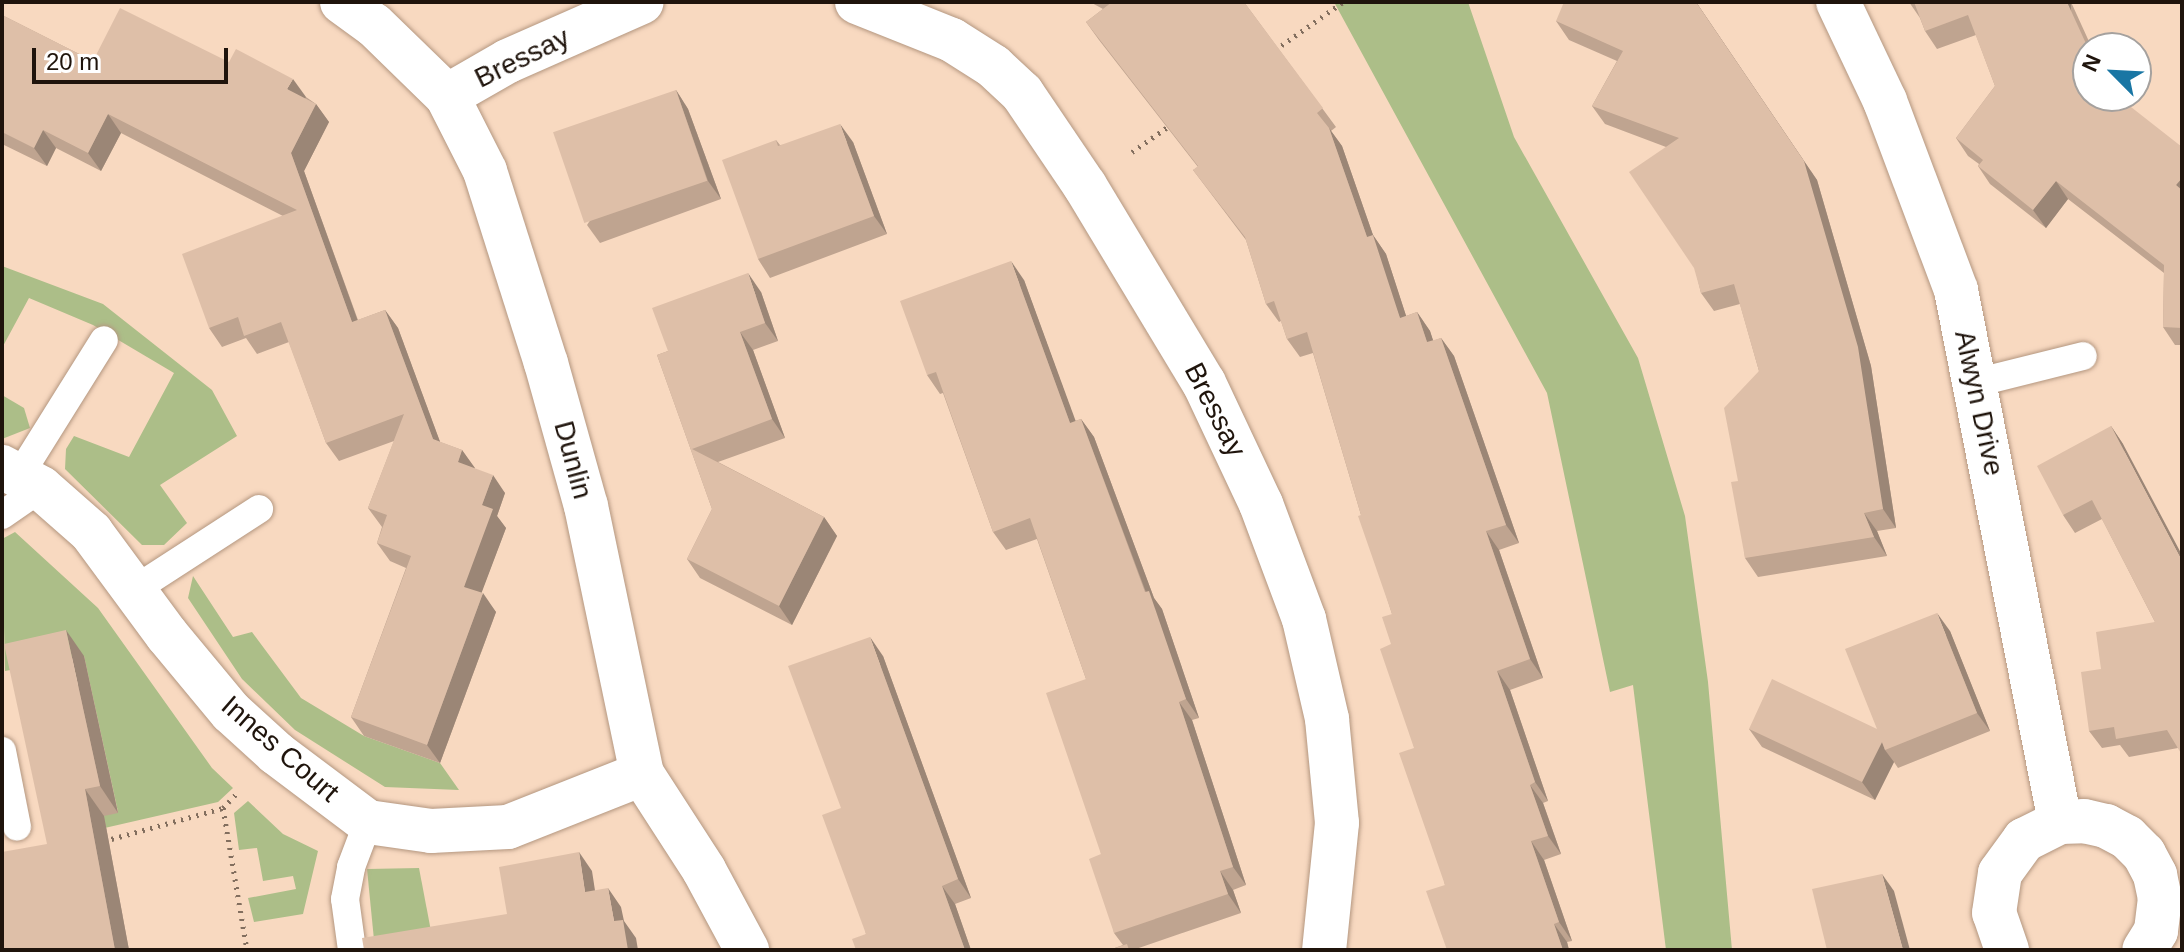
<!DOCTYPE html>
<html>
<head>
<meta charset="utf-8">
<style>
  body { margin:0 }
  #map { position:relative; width:2184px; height:952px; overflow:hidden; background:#f8d9c0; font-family:Arial,sans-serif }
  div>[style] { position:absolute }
  .green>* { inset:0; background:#acbe88 }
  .path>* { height:5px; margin-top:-2.5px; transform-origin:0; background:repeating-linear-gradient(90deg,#826e5e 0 2px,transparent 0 8px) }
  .roads { filter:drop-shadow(0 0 2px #b49780) drop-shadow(0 0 2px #b49780) }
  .service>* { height:28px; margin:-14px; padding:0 14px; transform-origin:14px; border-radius:14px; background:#fff }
  .minor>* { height:44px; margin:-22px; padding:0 22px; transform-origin:22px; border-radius:22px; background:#fff }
  .wall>* { inset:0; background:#bfa490 }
  .shaded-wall>* { inset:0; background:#9b8676; transform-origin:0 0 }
  .building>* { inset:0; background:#debfa8; transform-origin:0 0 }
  span { translate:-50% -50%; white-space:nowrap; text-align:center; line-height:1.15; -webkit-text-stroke:7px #fff; paint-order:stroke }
  .street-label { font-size:28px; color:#1f140c }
  .frame { position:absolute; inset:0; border:4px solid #1f140c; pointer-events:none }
  .north { position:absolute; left:2072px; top:32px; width:80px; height:80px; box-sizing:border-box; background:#fff; border:2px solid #a5a19e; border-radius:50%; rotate:294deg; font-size:22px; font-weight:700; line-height:32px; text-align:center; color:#1f140c }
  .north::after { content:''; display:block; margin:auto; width:28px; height:36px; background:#1976a4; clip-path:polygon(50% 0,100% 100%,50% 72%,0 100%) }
  .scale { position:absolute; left:32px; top:48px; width:196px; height:36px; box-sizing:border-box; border:4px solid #1f140c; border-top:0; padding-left:10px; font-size:24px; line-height:28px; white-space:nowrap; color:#1f140c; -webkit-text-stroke:6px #fff; paint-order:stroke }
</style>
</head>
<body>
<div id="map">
  <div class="green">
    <div style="clip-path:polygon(1334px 2px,1468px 2px,1514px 137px,1638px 358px,1685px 516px,1708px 682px,1732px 950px,1666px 950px,1633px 685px,1610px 692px,1547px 393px)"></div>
    <div style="clip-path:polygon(2px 266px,103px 304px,212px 390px,237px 436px,160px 485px,187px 523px,164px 545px,142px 545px,65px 469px,66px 449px,74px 436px,129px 457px,174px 373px,93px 325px,29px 298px,2px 348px)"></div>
    <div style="clip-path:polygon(2px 395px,24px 408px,30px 428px,2px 439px)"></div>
    <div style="clip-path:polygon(15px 532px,98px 608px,212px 768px,233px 788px,218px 802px,61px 838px,56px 826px,118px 812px,84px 656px,5px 671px,2px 539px)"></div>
    <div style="clip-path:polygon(193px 576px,233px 637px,252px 632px,301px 698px,364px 736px,440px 763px,459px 790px,385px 787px,295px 730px,242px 679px,188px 598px)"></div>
    <div style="clip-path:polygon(248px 801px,283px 834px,318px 851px,303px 914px,254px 922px,248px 898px,296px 889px,293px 876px,263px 881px,257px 848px,239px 850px,234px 813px)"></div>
    <div style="clip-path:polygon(419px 868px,434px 947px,375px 950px,367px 869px)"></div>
  </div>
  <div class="path">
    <div style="left:1275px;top:50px;width:83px;rotate:-35.2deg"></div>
    <div style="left:1132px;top:152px;width:45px;rotate:-35.1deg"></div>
    <div style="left:223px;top:808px;width:144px;rotate:80.4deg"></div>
    <div style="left:104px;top:841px;width:123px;rotate:-15.5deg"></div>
    <div style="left:223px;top:808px;width:19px;rotate:-47deg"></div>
  </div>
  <div class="roads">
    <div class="service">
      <div style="left:1975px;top:383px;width:111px;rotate:-14deg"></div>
      <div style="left:19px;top:476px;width:160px;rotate:-58deg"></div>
      <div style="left:2px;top:515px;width:47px;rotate:-34.7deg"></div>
      <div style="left:134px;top:590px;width:149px;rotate:-32.9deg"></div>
      <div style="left:2px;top:751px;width:77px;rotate:78.8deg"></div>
      <div style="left:352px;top:950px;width:51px;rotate:-97.8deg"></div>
      <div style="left:345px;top:899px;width:33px;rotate:-79deg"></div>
      <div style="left:351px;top:867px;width:48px;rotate:-69.3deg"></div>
    </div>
    <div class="minor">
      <div style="left:342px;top:2px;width:39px;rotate:36deg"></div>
      <div style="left:374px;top:25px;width:102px;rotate:44.2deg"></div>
      <div style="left:447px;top:96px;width:84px;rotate:63.1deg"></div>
      <div style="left:485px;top:171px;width:201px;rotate:72.4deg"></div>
      <div style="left:546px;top:363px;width:148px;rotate:74.4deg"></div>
      <div style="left:586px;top:506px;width:274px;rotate:78.2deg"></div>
      <div style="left:642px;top:774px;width:114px;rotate:57.1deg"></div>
      <div style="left:704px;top:870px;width:91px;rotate:61.7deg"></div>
      <div style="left:857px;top:2px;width:102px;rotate:21.8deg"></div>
      <div style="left:952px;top:40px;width:49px;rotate:32.4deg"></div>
      <div style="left:993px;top:66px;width:40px;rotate:43deg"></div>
      <div style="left:1022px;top:93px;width:112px;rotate:55.9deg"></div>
      <div style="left:1085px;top:186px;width:230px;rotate:58.9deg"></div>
      <div style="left:1204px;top:383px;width:134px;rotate:64.8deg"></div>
      <div style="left:1261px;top:504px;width:123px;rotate:69.5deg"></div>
      <div style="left:1304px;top:619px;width:103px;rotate:77deg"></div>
      <div style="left:1327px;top:719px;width:104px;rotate:84.5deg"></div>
      <div style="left:1337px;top:823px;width:128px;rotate:95.8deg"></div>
      <div style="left:1838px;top:2px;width:110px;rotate:64.6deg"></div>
      <div style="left:1885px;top:101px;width:202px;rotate:69.4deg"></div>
      <div style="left:1956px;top:290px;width:542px;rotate:78.94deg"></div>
      <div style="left:447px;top:96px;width:70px;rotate:-29.8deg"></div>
      <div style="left:508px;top:61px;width:146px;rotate:-23.8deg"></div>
      <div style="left:2px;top:467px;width:44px;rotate:28.3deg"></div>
      <div style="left:41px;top:488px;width:67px;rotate:41.3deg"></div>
      <div style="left:91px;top:532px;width:128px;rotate:53.6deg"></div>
      <div style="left:167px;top:635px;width:100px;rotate:50.3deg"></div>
      <div style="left:231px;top:712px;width:61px;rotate:42.3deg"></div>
      <div style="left:276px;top:753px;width:115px;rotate:36.9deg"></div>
      <div style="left:368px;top:822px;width:64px;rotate:8.1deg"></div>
      <div style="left:431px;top:831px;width:77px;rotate:-3deg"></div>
      <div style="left:508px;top:827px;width:144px;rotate:-21.6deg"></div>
      <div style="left:2007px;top:950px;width:39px;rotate:-109deg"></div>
      <div style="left:1994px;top:913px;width:40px;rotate:-81.5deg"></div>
      <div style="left:2000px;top:873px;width:41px;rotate:-54deg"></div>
      <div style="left:2024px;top:840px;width:40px;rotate:-26.6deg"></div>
      <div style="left:2060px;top:822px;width:24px;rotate:-2deg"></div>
      <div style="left:2084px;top:821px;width:23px;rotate:13deg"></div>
      <div style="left:2106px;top:826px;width:24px;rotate:28deg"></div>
      <div style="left:2127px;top:837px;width:24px;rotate:45deg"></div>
      <div style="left:2144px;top:854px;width:24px;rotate:62deg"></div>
      <div style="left:2155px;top:875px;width:24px;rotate:78deg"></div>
      <div style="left:2160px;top:898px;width:33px;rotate:97deg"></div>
      <div style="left:2156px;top:931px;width:22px;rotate:122deg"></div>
    </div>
  </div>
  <div class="wall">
    <div style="clip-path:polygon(1090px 2px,1244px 2px,1336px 127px,1331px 131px,1342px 146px,1373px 235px,1386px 254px,1406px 316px,1417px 312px,1430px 331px,1433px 341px,1441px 338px,1454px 356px,1519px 543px,1499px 550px,1543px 678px,1510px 690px,1548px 801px,1543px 803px,1561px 854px,1544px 860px,1572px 941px,1567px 942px,1569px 950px,1447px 950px,1445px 885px,1391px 644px,1392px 614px,1361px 515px,1313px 353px,1300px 357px,1287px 339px,1281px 321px,1279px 322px,1266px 304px,1246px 240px,1193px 170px,1198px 167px,1099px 40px,1086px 22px,1103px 9px)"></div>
    <div style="clip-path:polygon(1696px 2px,1817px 180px,1871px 366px,1896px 528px,1877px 531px,1887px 556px,1758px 577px,1745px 558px,1738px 481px,1759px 371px,1740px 304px,1714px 311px,1701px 293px,1666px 147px,1605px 124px,1592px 106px,1617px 61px,1569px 40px,1556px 21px)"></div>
    <div style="clip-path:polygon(1909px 2px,2071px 2px,2092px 48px,2088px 48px,2088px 96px,2182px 147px,2182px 345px,2175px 345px,2163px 327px,2164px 273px,2068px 199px,2046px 228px,1990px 184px,1978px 166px,1979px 164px,1968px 156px,1956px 138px,1995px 86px,1976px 35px,1937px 49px,1925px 31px,1920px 18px)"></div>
    <div style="clip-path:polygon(2px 15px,93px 61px,306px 97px,316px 104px,329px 122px,304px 171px,358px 320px,385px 310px,398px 328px,440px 442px,462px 450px,475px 469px,505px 493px,497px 516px,506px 528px,481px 593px,496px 612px,440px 763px,364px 736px,351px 717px,406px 568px,390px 561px,377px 543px,382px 527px,368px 508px,394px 441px,339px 461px,326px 443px,289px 342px,257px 354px,246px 338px,222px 347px,209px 328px,283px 216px,121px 133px,101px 171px,56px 148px,47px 166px,2px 144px)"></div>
    <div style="clip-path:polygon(676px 90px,688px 109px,721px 199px,600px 243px,587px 225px)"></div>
    <div style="clip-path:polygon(776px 140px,780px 145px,853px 142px,887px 234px,770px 278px,758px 259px)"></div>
    <div style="clip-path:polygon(1024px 280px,1075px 421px,1081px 419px,1094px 437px,1154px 598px,1162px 609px,1199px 718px,1192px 720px,1246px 885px,1233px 890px,1241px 913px,1133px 950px,1109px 950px,1123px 945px,1114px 933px,1101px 854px,1086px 679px,1037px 539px,1006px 550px,993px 532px,943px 393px,940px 394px,927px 375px)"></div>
    <div style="clip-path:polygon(761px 292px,778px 341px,753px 350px,785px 438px,718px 462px,824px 517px,837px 536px,792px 625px,700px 578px,687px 559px,712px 509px,657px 355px,668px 351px)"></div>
    <div style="clip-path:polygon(2111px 426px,2123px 444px,2178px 748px,2129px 757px,2120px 745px,2102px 748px,2089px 731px,2101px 669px,2155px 622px,2102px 519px,2075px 533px,2063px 515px)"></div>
    <div style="clip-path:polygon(1950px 631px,1990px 731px,1898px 768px,1894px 762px,1875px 800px,1762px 747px,1749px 729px,1877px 729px)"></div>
    <div style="clip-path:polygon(84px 656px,118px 813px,104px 816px,129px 950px,2px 950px,47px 844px)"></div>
    <div style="clip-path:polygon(883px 656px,971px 898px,955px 904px,971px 950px,856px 950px,866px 934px,841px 808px)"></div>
  </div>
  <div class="shaded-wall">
    <div style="clip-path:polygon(1696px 2px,1817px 180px,1871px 366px,1896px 528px,1883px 509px)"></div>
    <div style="left:2067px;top:2px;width:4px;height:51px"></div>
    <div style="clip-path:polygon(293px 79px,306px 97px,300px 107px,287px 89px)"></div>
    <div style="clip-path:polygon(676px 90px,688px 109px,721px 199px,708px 181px)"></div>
    <div style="clip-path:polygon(316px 104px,329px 122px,304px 171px,365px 341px,352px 322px,291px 153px)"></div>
    <div style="clip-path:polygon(108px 114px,121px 133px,101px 171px,88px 153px)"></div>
    <div style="clip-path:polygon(840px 124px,853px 142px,887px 234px,874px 216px)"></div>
    <div style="clip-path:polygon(1329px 128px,1342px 146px,1373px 235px,1386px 254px,1413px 337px,1400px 318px,1367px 237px)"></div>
    <div style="clip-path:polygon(43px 130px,56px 148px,47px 166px,34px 148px)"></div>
    <div style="clip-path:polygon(2182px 178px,2182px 193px,2176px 185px)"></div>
    <div style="clip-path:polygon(2056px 181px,2068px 199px,2046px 228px,2033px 210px)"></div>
    <div style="clip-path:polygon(1011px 261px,1024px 280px,1083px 441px,1070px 423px)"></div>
    <div style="clip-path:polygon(748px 273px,761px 292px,778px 341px,765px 323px)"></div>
    <div style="clip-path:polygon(385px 310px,398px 328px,446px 458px,433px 439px)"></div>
    <div style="clip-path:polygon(1417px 312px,1430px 331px,1440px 361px,1427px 342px)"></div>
    <div style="clip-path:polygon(740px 332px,753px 350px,785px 438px,772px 419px)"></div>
    <div style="clip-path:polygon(1441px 338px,1454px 356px,1519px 543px,1506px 525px)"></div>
    <div style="clip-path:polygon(1081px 419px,1094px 437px,1154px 598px,1162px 609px,1199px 718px,1186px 699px)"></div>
    <div style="clip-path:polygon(2111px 426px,2123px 444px,2182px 555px,2182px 561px)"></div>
    <div style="clip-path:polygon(462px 450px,475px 468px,471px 481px,458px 462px)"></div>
    <div style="clip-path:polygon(493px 475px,505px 493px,497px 516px,506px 528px,477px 605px,464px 587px,482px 505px)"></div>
    <div style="clip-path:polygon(1864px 513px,1877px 531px,1887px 556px,1874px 537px)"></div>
    <div style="clip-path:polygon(824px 517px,837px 536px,792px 625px,779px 606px)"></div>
    <div style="clip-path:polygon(1486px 531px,1499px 550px,1543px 678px,1530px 659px)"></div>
    <div style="clip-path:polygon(483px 593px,496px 612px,440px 763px,427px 745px)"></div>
    <div style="clip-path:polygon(1937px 613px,1950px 631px,1990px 731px,1977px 713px)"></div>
    <div style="clip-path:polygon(66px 630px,84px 656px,118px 813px,100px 786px)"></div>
    <div style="clip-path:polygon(870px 637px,883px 656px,971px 898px,958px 879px)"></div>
    <div style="clip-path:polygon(1497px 671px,1510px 690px,1548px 801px,1535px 782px)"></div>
    <div style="clip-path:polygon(1179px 702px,1192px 720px,1246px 885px,1233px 867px)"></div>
    <div style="clip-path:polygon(1882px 742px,1885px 750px,1894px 762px,1875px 800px,1862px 782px)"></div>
    <div style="clip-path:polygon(1530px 785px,1543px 803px,1561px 854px,1548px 836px)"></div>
    <div style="clip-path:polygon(85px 789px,104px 816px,129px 950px,115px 950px)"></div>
    <div style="clip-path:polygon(1531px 841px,1544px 860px,1572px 941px,1559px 922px)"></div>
    <div style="clip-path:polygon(579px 852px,592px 871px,598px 910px,585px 892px)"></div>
    <div style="clip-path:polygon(1220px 871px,1233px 890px,1241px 913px,1228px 894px)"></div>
    <div style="clip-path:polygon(1882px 874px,1894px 891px,1910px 950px,1903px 950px)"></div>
    <div style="clip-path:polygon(942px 886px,955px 904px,971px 950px,965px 950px)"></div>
    <div style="clip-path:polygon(608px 888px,621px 907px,624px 921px,636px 938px,638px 950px,628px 950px,614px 921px)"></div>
    <div style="clip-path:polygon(1554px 924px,1567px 942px,1569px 950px,1563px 950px)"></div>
  </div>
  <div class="building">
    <div style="clip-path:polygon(1112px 2px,1244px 2px,1323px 108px,1317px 113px,1329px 128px,1367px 237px,1373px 235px,1400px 318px,1417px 312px,1427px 342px,1441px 338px,1506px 525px,1486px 531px,1530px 659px,1497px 671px,1535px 782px,1530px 785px,1548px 836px,1531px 841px,1559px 922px,1554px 924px,1563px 950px,1447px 950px,1426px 891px,1445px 885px,1399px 753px,1414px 748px,1380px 649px,1391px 644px,1382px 617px,1392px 614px,1358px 516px,1361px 515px,1307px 332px,1287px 339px,1274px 301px,1266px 304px,1245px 237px,1193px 170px,1198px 166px,1086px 22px)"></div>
    <div style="clip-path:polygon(1564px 2px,1696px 2px,1804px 161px,1858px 347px,1883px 509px,1864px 513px,1874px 537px,1745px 558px,1731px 482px,1738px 481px,1724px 408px,1759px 371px,1734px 284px,1701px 293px,1694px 268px,1629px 172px,1679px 138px,1592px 106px,1623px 51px,1556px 21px)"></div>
    <div style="clip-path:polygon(1909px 2px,2067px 2px,2088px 48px,2088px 96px,2117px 96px,2182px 147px,2182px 178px,2176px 185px,2182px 190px,2182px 328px,2163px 327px,2164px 265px,2056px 181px,2033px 210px,1978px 166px,1983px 160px,1956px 138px,1995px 86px,1968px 15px,1925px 31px,1914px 2px,1910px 3px)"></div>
    <div style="clip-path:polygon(120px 8px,229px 62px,236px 49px,293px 79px,287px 89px,316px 104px,291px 153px,352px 322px,385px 310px,433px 439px,462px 450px,458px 462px,493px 475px,482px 505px,493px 509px,464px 587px,483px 593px,427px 745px,351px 717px,411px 556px,377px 543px,387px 515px,368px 508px,404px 414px,326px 443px,281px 322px,244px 336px,238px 317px,209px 328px,182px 254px,297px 210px,108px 114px,88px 153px,43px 130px,34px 148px,2px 132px,2px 15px,93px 61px)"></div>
    <div style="left:676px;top:90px;width:96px;height:130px;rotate:71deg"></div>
    <div style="clip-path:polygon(840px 124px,874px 216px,758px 259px,722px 160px,776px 140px,778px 146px)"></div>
    <div style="clip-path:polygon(1011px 261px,1070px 423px,1081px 419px,1145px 592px,1149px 591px,1186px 699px,1179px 702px,1233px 867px,1220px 871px,1228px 894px,1114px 933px,1089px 859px,1101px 854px,1046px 693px,1086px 679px,1030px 518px,993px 532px,936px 372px,927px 375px,900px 301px)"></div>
    <div style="clip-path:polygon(748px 273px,765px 323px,740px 332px,772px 419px,692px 449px,824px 517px,779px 606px,687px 559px,712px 509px,657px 355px,668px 351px,652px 308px)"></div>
    <div style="clip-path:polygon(2111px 426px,2182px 561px,2182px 755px,2167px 730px,2116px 739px,2114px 727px,2089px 731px,2081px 672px,2101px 669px,2096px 632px,2155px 622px,2092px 500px,2063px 515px,2037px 466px)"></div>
    <div style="clip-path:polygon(1937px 613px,1977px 713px,1885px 750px,1882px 742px,1862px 782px,1749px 729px,1772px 679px,1877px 729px,1845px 649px)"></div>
    <div style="clip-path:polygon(66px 630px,100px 786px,85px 789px,115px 950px,2px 950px,2px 852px,47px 844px,4px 644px)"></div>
    <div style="clip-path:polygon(870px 637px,958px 879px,942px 886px,965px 950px,856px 950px,852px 939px,866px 934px,822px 815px,841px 808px,788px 666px)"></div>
    <div style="clip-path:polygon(579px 852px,585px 892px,608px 888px,614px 921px,623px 920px,628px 950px,364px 950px,362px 938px,507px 914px,499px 867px)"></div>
    <div style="clip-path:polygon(1882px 874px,1903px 950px,1827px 950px,1812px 889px)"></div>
    <div style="clip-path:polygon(1127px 944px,1129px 950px,1109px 950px)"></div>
  </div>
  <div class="street-label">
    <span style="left:522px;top:58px;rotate:-26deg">Bressay</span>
    <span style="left:1979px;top:403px;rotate:78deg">Alwyn Drive</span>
    <span style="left:1215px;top:410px;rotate:63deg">Bressay</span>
    <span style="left:573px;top:460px;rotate:75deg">Dunlin</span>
    <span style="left:280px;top:749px;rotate:41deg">Innes Court</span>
  </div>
  <div class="frame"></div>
  <div class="north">N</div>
  <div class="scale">20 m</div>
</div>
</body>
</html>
